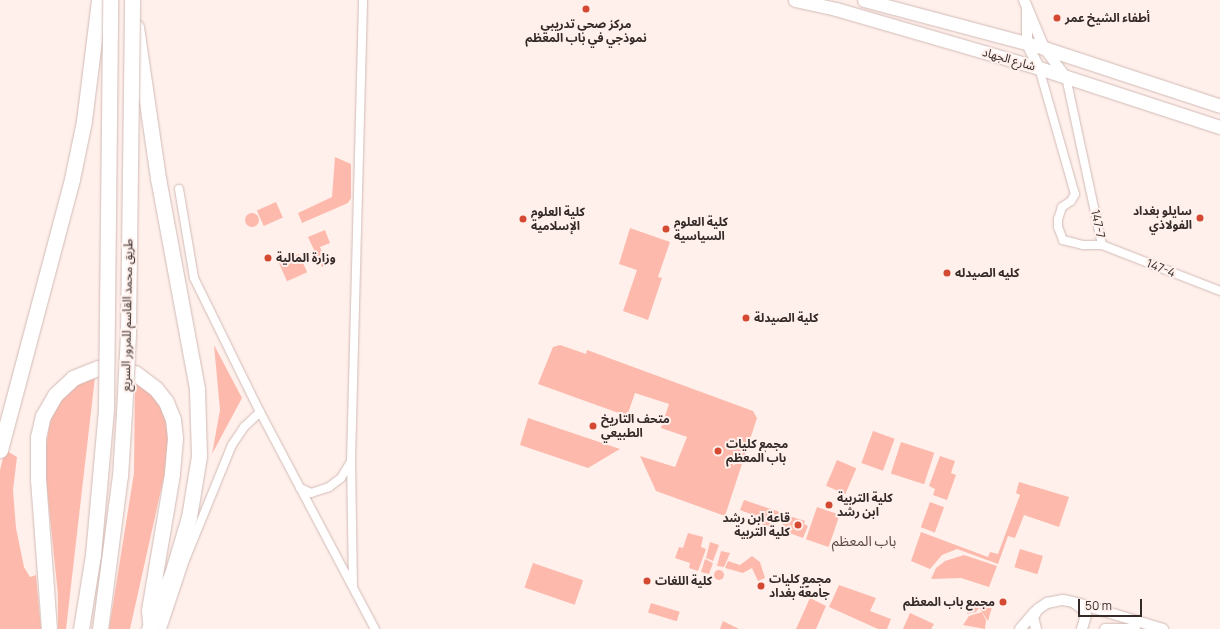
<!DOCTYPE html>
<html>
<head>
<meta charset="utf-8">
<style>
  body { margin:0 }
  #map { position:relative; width:1220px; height:629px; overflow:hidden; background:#fff0ec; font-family:Manrope,"Noto Sans Arabic",sans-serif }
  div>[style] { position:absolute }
  .green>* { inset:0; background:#fdbaac; transform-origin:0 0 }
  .round { border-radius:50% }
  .roads { filter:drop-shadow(0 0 1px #d2bab5) drop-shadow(0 0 1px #d2bab5) }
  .minor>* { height:8px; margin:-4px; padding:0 4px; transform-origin:4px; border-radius:4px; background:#fff }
  .tertiary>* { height:10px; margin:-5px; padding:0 5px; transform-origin:5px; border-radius:5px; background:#fff }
  .primary>* { height:13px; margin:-6.5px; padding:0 6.5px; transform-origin:6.5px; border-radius:6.5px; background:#fff }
  .motorway>* { height:15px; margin:-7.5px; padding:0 7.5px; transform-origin:7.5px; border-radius:7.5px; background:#fff }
  .bridges { filter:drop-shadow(0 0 1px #d2bab5) drop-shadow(0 0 1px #d2bab5) }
  .motorway-bridge>* { height:15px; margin:-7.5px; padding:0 7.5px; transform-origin:7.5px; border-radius:7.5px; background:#fff }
  .dots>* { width:11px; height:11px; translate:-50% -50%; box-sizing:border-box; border:2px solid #fff0ec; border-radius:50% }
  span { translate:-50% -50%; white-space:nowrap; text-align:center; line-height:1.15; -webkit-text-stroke:4px #fff0ec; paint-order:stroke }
  .poi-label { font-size:12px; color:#342a28; font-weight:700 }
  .left { translate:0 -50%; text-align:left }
  .right { translate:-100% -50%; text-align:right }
  .street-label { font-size:12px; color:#342a28 }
  .quarter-label { font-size:14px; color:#5c4844 }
  .scale { position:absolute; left:1078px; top:599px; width:64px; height:18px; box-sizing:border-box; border:2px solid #342a28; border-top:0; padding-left:5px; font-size:12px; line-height:14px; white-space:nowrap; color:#342a28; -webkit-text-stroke:3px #fff0ec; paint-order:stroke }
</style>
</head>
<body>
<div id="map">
  <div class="green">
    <div style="clip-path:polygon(335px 157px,351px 164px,351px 198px,348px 203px,302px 223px,298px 213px,332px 197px)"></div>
    <div style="left:276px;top:202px;width:17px;height:21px;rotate:66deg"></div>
    <div class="round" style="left:245px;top:213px;width:14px;height:14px"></div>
    <div style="clip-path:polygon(630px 228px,670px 242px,658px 277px,662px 278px,648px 320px,623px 311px,637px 270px,619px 264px)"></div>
    <div style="clip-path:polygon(325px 230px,330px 243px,320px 247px,327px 265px,322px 267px,308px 237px)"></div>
    <div style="left:299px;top:254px;width:20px;height:22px;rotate:66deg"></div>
    <div style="clip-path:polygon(214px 345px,242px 398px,212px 454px,220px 410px)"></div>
    <div style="clip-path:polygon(560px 345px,586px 354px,587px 350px,753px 411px,757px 418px,725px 516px,656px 491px,640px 456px,675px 467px,687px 437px,661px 428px,669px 404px,635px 393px,627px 416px,538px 384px,553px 347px)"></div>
    <div style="clip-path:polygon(95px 377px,66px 629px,58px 629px,58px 595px,44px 459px,50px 421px,61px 400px,78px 385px)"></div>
    <div style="clip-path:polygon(135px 380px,150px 392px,163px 410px,169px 434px,165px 472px,130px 629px,109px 629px,134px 473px)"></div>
    <div style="clip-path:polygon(528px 418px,620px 449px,588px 468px,520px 445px)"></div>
    <div style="left:873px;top:431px;width:23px;height:34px;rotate:20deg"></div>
    <div style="left:901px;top:442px;width:35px;height:33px;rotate:18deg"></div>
    <div style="clip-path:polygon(5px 450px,17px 457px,13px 490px,16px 528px,24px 567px,30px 577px,36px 575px,41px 629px,0 629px,0 470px)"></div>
    <div style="clip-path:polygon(940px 456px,955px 461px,951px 473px,956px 475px,947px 500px,933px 495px,935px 489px,929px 486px)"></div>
    <div style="left:837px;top:460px;width:21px;height:28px;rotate:23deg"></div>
    <div style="clip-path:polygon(1019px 482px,1069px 497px,1059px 527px,1024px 515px,1015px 538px,1008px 536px,998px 564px,957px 549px,942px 555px,930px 569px,911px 561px,921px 532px,988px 557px,990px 552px,998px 554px,1020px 495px,1016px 493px)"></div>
    <div style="clip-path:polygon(744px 500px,780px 512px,774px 528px,751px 521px,753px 515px,740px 510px)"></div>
    <div style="left:930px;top:502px;width:15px;height:27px;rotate:20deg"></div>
    <div style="left:817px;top:507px;width:24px;height:34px;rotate:19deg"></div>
    <div style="clip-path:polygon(786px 515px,805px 521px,804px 524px,808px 526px,803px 538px,781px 530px)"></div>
    <div style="clip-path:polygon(688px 533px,703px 537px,701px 547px,706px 549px,698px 571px,689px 568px,690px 563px,675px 558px,679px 547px,683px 548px)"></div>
    <div style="clip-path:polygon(710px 542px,719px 545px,713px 561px,706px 558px)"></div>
    <div style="left:1020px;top:549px;width:24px;height:19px;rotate:17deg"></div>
    <div style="clip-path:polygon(721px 551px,730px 553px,724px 567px,717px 566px)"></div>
    <div style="clip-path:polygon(964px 555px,997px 566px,989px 587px,961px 578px,931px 579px,936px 568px,945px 561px)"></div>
    <div style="clip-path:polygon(752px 556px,760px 562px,765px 578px,758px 581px,752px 568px,743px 573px,725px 568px,728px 561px,740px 565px)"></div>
    <div style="clip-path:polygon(705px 559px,713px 563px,709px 574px,701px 572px)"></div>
    <div style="left:533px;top:563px;width:53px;height:26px;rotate:19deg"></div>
    <div class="round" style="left:714px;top:570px;width:10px;height:10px"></div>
    <div style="clip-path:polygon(839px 585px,876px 598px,870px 611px,891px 619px,887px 629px,878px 629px,829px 607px)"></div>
    <div style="clip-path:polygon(810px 598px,826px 606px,816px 629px,796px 629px)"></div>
    <div style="clip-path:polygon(972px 598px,979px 608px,976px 612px,967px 614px)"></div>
    <div style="clip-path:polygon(978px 600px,992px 607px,988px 621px,979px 607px)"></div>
    <div style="left:651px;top:603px;width:30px;height:10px;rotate:17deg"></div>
    <div style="clip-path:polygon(982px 612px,986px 620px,985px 629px,963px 625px,969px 616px)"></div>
    <div style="clip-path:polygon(910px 613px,934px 624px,931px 629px,903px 629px)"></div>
    <div style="clip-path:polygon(723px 621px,739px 629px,720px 629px)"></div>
  </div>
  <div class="roads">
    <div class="minor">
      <div style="left:1039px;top:68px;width:131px;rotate:74.1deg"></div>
      <div style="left:1075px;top:194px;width:8px;rotate:120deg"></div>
      <div style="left:1071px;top:201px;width:11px;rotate:146deg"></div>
      <div style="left:1062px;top:207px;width:13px;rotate:108deg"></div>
      <div style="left:1058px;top:219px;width:8px;rotate:90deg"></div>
      <div style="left:1058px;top:227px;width:14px;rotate:69deg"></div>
      <div style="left:1063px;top:240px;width:21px;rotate:14deg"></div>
      <div style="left:1083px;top:245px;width:19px"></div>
      <div style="left:1102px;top:245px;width:127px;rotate:21.3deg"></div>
      <div style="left:1066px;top:77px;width:172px;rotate:77.9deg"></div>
      <div style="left:179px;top:189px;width:90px;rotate:80.4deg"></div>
      <div style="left:194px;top:278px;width:149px;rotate:63.8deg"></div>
      <div style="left:260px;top:412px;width:246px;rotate:62.1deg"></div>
      <div style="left:300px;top:488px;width:12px;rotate:24deg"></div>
      <div style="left:311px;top:493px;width:19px;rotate:-18deg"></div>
      <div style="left:329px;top:487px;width:15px;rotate:-37deg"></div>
      <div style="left:341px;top:478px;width:17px;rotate:-59deg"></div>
      <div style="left:353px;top:586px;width:126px;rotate:-90.9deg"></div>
      <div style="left:351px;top:460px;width:460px;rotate:-88.5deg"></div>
      <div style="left:162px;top:629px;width:73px;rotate:-71.6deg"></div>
      <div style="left:185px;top:560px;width:124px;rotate:-67.8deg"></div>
      <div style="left:232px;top:445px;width:22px;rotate:-56deg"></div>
      <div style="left:244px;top:427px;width:22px;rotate:-43deg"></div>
    </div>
    <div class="tertiary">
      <div style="left:1024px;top:0;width:52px;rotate:67.4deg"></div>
      <div style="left:1044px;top:48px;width:36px;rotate:53deg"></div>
      <div style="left:1027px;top:9px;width:35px;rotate:90deg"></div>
      <div style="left:1027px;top:44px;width:27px;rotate:63deg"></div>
      <div style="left:1077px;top:603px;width:90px;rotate:16.8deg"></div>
      <div style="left:1020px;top:629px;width:23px;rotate:-49deg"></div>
      <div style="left:1036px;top:629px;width:12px;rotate:-104deg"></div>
      <div style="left:1033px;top:617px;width:9px;rotate:-58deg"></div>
      <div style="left:1038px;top:609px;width:11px;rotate:-34deg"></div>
      <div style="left:1047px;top:603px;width:16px;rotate:-11deg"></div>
      <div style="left:1063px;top:600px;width:10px;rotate:11deg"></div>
      <div style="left:1073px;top:602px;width:14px;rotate:36deg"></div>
      <div style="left:1084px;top:610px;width:5px;rotate:68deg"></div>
      <div style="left:1086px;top:615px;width:15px;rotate:106deg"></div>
      <div style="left:1105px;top:629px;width:30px"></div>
    </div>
    <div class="primary">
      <div style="left:795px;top:0;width:42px;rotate:12.4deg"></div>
      <div style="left:836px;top:9px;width:211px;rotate:16.2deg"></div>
      <div style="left:1039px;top:68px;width:190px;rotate:18.1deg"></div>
      <div style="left:864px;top:0;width:186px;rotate:14.9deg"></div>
      <div style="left:1044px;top:48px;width:185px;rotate:18.2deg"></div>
    </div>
    <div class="motorway">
      <div style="left:136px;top:27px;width:153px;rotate:81.7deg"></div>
      <div style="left:158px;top:178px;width:215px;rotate:79.5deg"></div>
      <div style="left:197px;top:389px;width:67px;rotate:88.3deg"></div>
      <div style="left:199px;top:456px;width:62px;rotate:99.3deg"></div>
      <div style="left:189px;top:517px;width:59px;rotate:106.6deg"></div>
      <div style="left:172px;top:574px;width:60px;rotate:112.7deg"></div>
      <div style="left:135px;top:373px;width:26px;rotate:37deg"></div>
      <div style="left:156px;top:389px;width:16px;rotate:52deg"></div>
      <div style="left:166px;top:402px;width:18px;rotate:68deg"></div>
      <div style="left:173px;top:419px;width:19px;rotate:84deg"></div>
      <div style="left:175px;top:438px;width:36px;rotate:95deg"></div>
      <div style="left:172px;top:474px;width:138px;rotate:99.6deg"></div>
      <div style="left:149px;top:610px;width:12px;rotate:85deg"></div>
      <div style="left:0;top:450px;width:280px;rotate:-75.1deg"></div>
      <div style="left:72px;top:179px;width:59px;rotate:-78.3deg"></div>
      <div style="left:84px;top:121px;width:122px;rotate:-82.9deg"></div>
      <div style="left:49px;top:629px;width:149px;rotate:-94.2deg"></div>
      <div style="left:38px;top:480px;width:43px;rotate:-90deg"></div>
      <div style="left:38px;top:437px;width:22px;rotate:-77deg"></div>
      <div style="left:43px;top:416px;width:24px;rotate:-60deg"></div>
      <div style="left:55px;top:395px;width:25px;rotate:-43deg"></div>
      <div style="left:73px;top:378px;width:27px;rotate:-22deg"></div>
    </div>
  </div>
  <div class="bridges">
    <div class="motorway-bridge">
      <div style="left:81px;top:629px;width:75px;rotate:-80.8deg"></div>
      <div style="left:93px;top:555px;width:148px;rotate:-84.9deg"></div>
      <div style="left:106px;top:408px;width:408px;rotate:-89.4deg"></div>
      <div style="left:100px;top:629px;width:154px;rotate:-82.6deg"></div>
      <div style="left:120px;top:476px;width:63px;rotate:-86.4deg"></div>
      <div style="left:124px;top:413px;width:79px;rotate:-87.1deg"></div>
      <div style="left:128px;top:334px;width:334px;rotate:-89.3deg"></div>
    </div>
  </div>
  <div class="dots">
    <div style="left:586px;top:9px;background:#d44931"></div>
    <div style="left:1057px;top:18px;background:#d44931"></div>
    <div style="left:1200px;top:218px;background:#d44931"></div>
    <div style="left:523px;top:219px;background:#d44931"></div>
    <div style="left:666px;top:229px;background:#d44931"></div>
    <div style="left:268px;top:258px;background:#d44931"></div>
    <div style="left:947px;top:273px;background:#d44931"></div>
    <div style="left:746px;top:318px;background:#d44931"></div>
    <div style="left:593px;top:426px;background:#d44931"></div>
    <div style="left:718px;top:451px;background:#d44931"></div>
    <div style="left:829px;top:505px;background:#d44931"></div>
    <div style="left:798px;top:525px;background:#d44931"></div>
    <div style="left:647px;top:581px;background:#d44931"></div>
    <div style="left:761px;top:586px;background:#d44931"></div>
    <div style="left:1003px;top:602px;background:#d44931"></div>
  </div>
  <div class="poi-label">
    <span class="left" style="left:1065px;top:18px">أطفاء الشيخ عمر</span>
    <span style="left:586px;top:31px">مركز صحي تدريبي<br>نموذجي في باب المعظم</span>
    <span class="right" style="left:1192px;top:218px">سايلو بغداد<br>الفولاذي</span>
    <span class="left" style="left:531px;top:219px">كلية العلوم<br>الإسلامية</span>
    <span class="left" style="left:674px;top:229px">كلية العلوم<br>السياسية</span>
    <span class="left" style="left:276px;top:258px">وزارة المالية</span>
    <span class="left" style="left:955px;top:273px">كليه الصيدله</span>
    <span class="left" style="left:754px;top:318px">كلية الصيدلة</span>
    <span class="left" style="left:601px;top:426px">متحف التاريخ<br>الطبيعي</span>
    <span class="left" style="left:726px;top:451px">مجمع كليات<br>باب المعظم</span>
    <span class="left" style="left:837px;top:505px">كلية التربية<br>ابن رشد</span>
    <span class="right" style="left:790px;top:525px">قاعة ابن رشد<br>كلية التربية</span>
    <span class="left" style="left:769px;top:586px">مجمع كليات<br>جامعة بغداد</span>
    <span class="left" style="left:655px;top:581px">كلية اللغات</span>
    <span class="right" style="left:995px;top:602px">مجمع باب المعظم</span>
  </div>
  <div class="street-label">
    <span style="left:1009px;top:59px;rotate:16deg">شارع الجهاد</span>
    <span style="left:1098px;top:224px;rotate:78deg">147-7</span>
    <span style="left:1161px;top:268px;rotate:21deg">147-4</span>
    <span style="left:127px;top:315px;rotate:-89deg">طريق محمد القاسم للمرور السريع</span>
  </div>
  <div class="quarter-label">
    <span style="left:864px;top:541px">باب المعظم</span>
  </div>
  <div class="scale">50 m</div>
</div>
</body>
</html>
